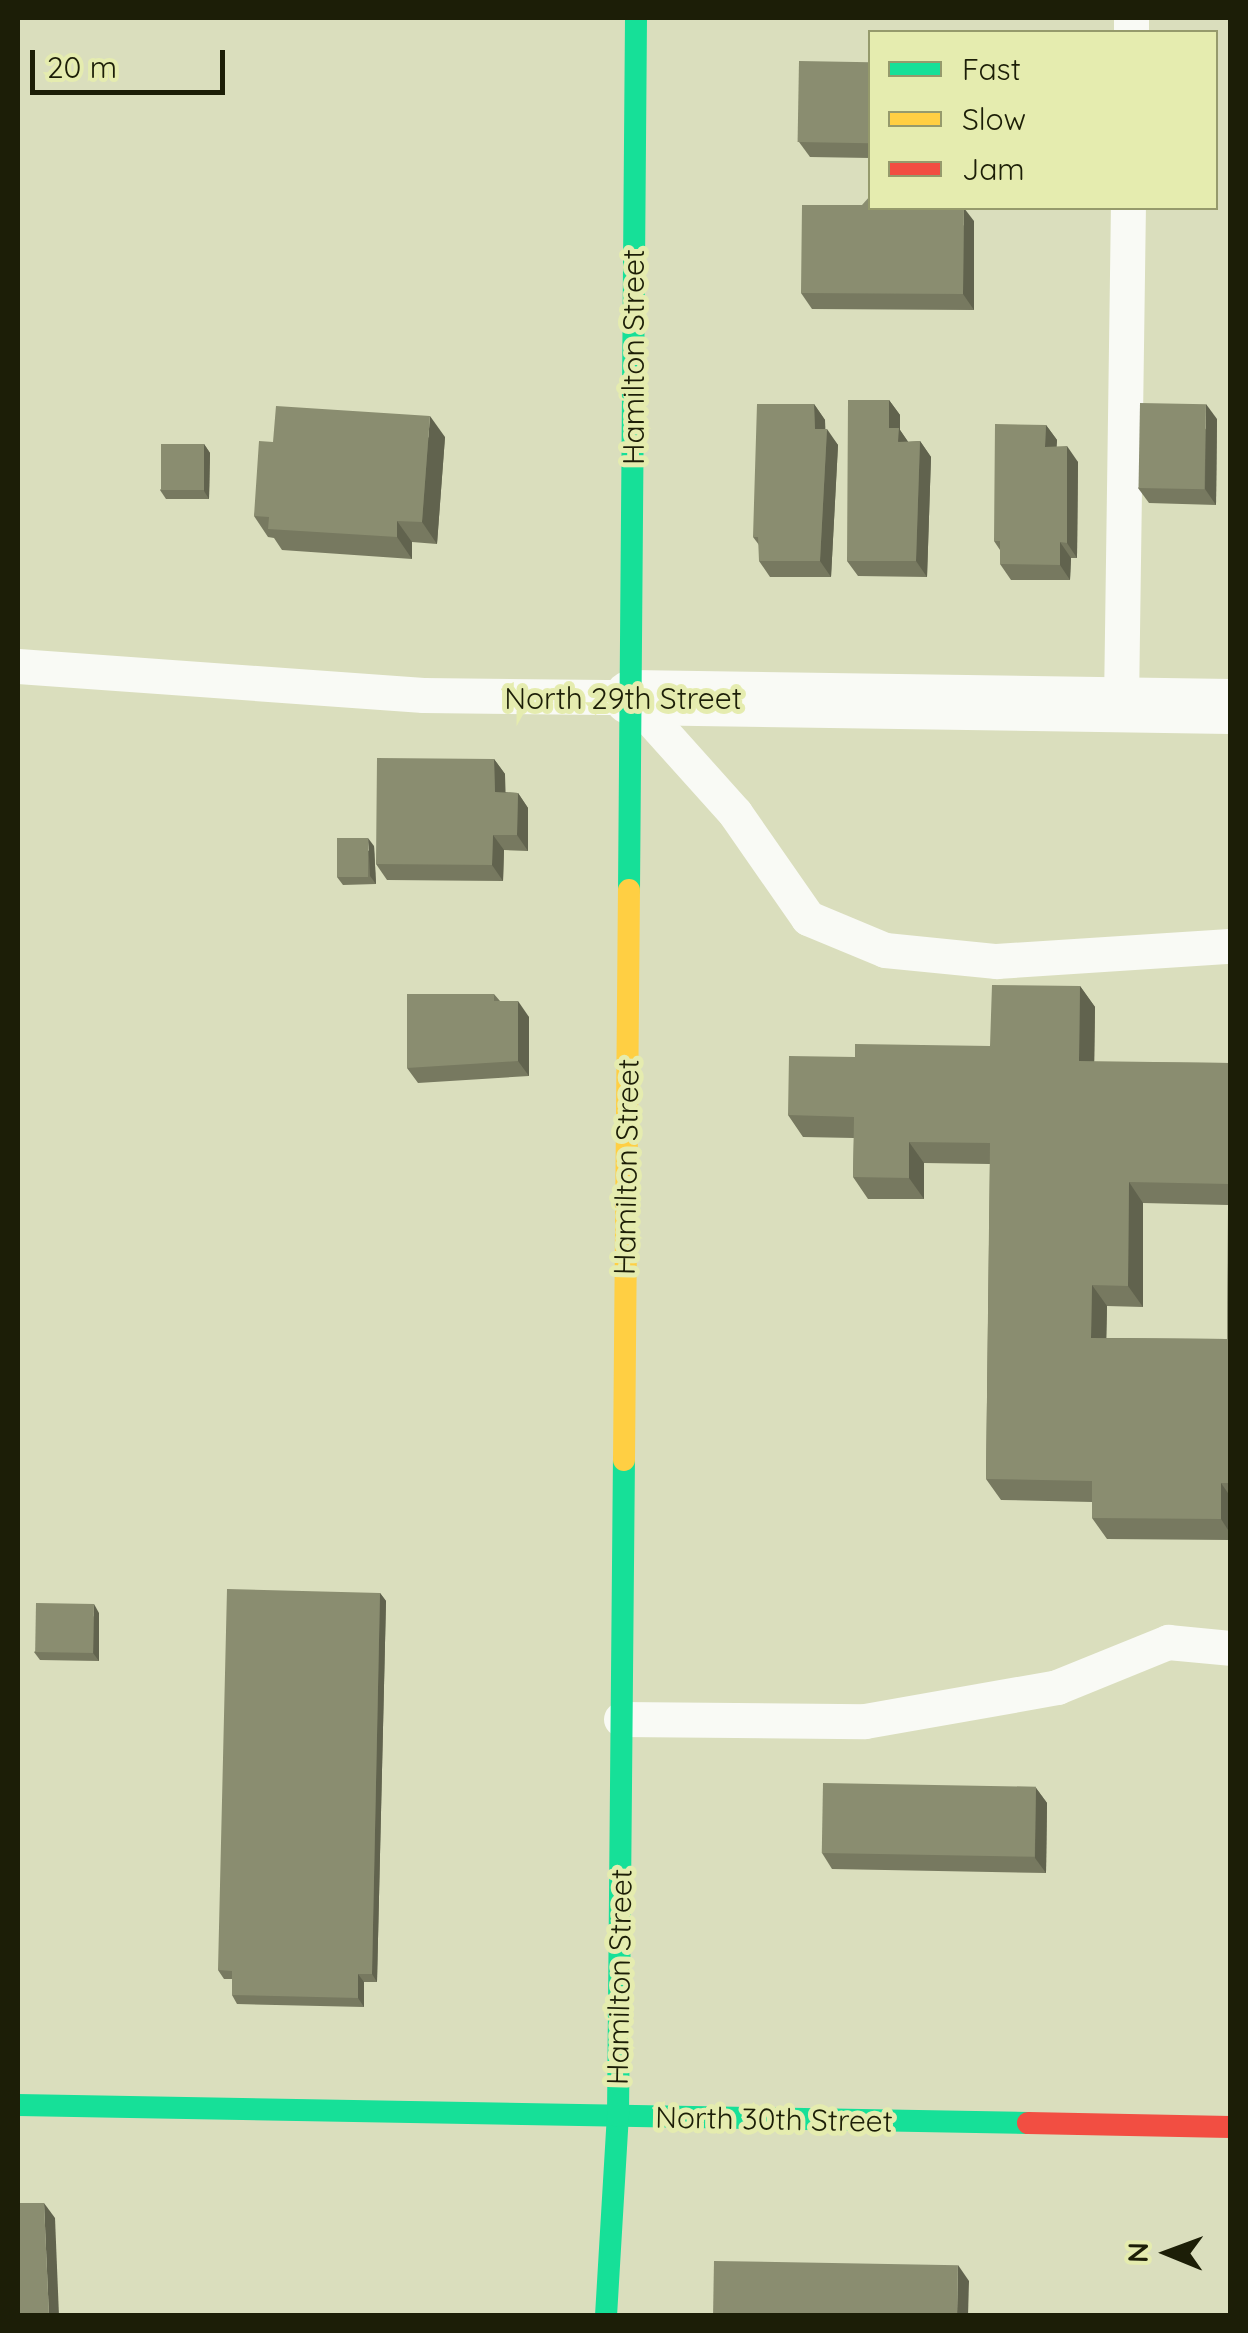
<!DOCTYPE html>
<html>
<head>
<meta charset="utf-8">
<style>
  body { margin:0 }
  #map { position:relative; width:1248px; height:2333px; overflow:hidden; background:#dadebd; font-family:Quicksand,sans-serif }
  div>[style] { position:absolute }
  .lane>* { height:35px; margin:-17.5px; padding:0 17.5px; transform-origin:17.5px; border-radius:17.5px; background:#f9faf5 }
  .street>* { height:55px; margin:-27.5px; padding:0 27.5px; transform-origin:27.5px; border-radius:27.5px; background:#f9faf5 }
  .fast>* { height:22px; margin:-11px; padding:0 11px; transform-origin:11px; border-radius:11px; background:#16e098 }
  .slow>* { height:22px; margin:-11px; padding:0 11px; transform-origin:11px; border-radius:11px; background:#ffcf43 }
  .jam>* { height:22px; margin:-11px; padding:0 11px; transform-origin:11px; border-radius:11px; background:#f24e42 }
  .wall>* { inset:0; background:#777960 }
  .shaded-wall>* { inset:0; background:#61634e }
  .building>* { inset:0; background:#8a8d70; transform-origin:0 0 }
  span { translate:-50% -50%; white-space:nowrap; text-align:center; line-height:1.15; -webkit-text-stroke:10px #e5ecaf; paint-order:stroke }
  .street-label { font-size:30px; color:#1c1e07 }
  .frame { position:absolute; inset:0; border:20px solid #1c1e07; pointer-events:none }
  .legend { position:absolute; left:868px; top:30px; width:350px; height:180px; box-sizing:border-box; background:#e5ecaf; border:2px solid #959a6c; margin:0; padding:12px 18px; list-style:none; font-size:30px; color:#1c1e07 }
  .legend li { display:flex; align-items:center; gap:20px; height:50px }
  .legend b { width:50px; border:2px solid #959a6c }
  .north { position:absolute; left:1118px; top:2203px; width:100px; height:100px; -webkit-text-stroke:8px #e5ecaf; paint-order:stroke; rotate:271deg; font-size:28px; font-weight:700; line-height:40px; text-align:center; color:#1c1e07 }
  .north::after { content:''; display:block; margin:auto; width:35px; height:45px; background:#1c1e07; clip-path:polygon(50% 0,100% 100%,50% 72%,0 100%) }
  .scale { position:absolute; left:30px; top:50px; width:195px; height:45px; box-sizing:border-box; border:5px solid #1c1e07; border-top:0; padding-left:12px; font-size:30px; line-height:35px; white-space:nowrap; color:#1c1e07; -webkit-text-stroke:8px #e5ecaf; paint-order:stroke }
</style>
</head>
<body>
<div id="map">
  <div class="lane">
    <div style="left:1131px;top:32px;width:14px;rotate:-90deg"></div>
    <div style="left:18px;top:666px;width:406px;rotate:4.1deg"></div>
    <div style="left:423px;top:695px;width:208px;rotate:0.6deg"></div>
    <div style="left:631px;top:697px;width:156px;rotate:48.1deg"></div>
    <div style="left:735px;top:813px;width:128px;rotate:55.2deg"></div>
    <div style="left:808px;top:918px;width:83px;rotate:22.6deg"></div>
    <div style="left:885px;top:950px;width:112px;rotate:5.7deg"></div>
    <div style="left:996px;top:961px;width:234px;rotate:-3.7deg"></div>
    <div style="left:1121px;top:704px;width:496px;rotate:-89.2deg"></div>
    <div style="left:621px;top:1719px;width:244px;rotate:0.5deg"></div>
    <div style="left:865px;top:1721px;width:195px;rotate:-10deg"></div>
    <div style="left:1057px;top:1687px;width:120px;rotate:-22.1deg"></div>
    <div style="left:1168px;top:1642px;width:62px;rotate:5.5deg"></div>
  </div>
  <div class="street">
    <div style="left:631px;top:697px;width:599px;rotate:0.86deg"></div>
  </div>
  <div class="fast">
    <div style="left:629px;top:890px;width:872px;rotate:-89.54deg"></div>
    <div style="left:18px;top:2105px;width:1010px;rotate:1.02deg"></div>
    <div style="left:606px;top:2316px;width:200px;rotate:-86.6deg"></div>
    <div style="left:618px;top:2116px;width:656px;rotate:-89.48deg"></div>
  </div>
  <div class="slow">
    <div style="left:624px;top:1460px;width:570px;rotate:-89.5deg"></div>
  </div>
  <div class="jam">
    <div style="left:1028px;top:2123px;width:202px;rotate:1.1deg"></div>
  </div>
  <div class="wall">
    <div style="clip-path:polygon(870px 62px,870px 158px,810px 157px,799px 142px)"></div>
    <div style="clip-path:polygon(974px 221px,974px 310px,812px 309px,801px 293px)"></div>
    <div style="clip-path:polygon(889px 400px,900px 415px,900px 430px,908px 442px,920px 441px,931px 457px,927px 577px,858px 576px,847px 561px)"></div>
    <div style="clip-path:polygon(814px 404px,825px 420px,825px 429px,838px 445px,831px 577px,770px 577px,759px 561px,759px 545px,753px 537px)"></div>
    <div style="clip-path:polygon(1217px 419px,1216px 505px,1149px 503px,1138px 488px)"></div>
    <div style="clip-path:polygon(1046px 425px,1057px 440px,1056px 447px,1078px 462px,1077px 558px,1071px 558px,1070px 580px,1011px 580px,1000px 564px,1000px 550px,994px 541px)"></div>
    <div style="clip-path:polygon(445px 437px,437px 544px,412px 542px,412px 559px,282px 550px,274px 538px,268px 537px,254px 516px,273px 442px)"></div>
    <div style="clip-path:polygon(204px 444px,210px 453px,209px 499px,166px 499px,160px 490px)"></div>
    <div style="clip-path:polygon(494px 759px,505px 774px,505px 792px,518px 793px,528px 808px,528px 851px,504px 850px,503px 881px,387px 880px,376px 864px)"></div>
    <div style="clip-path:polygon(374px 846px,376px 884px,343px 885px,337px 877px)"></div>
    <div style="clip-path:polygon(evenodd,1080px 986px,1095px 1007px,1094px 1062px,1230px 1063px,1230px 1540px,1107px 1539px,1092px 1518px,1092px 1502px,1001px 1500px,986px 1479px,990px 1164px,924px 1163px,924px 1199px,868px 1199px,853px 1177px,854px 1138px,803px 1137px,788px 1115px,855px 1057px,990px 1046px,1080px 986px,1143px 1203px,1228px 1205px,1227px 1339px,1106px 1338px,1107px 1306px,1143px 1307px,1143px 1203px)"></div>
    <div style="clip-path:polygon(494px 994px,500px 1001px,529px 1017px,529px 1076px,418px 1083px,407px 1068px)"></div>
    <div style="clip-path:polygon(380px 1593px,386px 1601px,377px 1982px,364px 1982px,364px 2007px,237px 2004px,232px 1995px,232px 1979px,224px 1979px,218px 1970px)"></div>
    <div style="clip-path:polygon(99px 1613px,99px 1661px,40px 1660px,34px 1652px)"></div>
    <div style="clip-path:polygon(1036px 1788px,1047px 1803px,1046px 1873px,832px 1869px,822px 1853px)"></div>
  </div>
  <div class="shaded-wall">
    <div style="clip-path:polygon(964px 208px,974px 221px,974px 310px,963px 294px)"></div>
    <div style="clip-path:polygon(889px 400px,900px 415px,900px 430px,909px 443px,909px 457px,889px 428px)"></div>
    <div style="clip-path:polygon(814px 404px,825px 420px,826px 444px,815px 429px)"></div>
    <div style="clip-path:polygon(1206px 404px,1217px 419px,1216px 505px,1205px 489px)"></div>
    <div style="clip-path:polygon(430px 416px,445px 437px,437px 544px,422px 522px)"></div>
    <div style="clip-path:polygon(1046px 425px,1057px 440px,1056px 462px,1045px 447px)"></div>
    <div style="clip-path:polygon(827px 429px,838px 445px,831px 577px,820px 561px)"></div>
    <div style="clip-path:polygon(920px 441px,931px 457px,927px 577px,916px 561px)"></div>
    <div style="clip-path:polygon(204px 444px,210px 453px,209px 499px,204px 491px)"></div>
    <div style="clip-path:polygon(1067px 446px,1078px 462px,1077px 558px,1067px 543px)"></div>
    <div style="clip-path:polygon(397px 521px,412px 542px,412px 559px,397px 537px)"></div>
    <div style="clip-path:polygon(1060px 542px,1071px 558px,1070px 580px,1060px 565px)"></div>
    <div style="clip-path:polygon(494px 759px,505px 774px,506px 808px,495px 792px)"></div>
    <div style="clip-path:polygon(518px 793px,528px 808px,528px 851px,517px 835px)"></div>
    <div style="clip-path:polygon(493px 835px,504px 850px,503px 881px,492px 865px)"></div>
    <div style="clip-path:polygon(368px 838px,374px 846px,376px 884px,370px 876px)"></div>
    <div style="clip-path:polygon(1080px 986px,1095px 1007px,1094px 1083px,1079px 1061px)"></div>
    <div style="clip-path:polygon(518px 1001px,529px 1017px,529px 1076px,518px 1061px)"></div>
    <div style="clip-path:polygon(909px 1142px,924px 1163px,924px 1199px,909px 1178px)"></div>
    <div style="clip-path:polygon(1129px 1182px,1143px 1203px,1143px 1307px,1128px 1286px)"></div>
    <div style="clip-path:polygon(1092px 1285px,1107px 1306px,1106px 1359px,1091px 1338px)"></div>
    <div style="clip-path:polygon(1221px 1483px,1230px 1496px,1230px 1533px,1221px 1519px)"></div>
    <div style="clip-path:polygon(380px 1593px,386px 1601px,377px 1982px,372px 1974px)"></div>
    <div style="clip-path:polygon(94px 1604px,99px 1613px,99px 1661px,93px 1653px)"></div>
    <div style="clip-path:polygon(1036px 1788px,1047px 1803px,1046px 1873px,1035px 1858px)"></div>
    <div style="clip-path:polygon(358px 1974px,364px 1982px,364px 2007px,358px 1998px)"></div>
    <div style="clip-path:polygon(44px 2203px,55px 2218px,59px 2316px,49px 2316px)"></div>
    <div style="clip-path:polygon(958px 2265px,969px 2281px,968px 2316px,957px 2316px)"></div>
  </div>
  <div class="building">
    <div style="left:799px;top:61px;width:71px;height:81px;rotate:1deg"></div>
    <div style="clip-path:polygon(870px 196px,870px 208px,964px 208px,963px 294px,801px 293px,802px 205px,862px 205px)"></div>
    <div style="clip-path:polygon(848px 400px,889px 400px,889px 428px,899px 428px,898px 442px,920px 441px,916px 561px,847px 561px)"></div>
    <div style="left:1140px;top:403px;width:66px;height:85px;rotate:1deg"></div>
    <div style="clip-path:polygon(757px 404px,814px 404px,815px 429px,827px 429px,820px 561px,759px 561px,758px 537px,753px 537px)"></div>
    <div style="clip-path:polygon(276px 406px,430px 416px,422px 522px,397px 521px,397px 537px,268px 529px,269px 517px,254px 516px,259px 441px,273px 442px)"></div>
    <div style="clip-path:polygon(995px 424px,1046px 425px,1045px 447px,1067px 446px,1067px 543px,1060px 542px,1060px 565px,1000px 564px,1000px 541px,994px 541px)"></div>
    <div style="left:161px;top:444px;width:43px;height:46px"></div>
    <div style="clip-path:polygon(377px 758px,494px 759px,495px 792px,518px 793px,517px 835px,493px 835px,492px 865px,376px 864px)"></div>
    <div style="left:337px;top:838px;width:31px;height:39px"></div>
    <div style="clip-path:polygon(evenodd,992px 985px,1080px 986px,1079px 1061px,1230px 1063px,1230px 1483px,1221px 1483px,1221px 1519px,1092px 1518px,1092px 1481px,986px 1479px,990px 1143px,909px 1142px,909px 1178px,853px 1177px,854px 1117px,788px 1115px,789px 1056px,855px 1057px,855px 1044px,990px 1046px,992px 985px,1129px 1182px,1229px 1184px,1227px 1339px,1091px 1338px,1092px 1285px,1128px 1286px,1129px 1182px)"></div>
    <div style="clip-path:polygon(407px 994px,494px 994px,494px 1001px,518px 1001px,518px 1061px,407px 1068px)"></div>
    <div style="clip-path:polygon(227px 1589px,380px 1593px,372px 1974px,358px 1974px,358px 1998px,232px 1995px,232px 1971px,218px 1970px)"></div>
    <div style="left:36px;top:1603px;width:58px;height:49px;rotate:1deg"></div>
    <div style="left:823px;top:1783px;width:213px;height:70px;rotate:1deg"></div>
    <div style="clip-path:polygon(18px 2203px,44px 2203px,49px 2316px,18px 2316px)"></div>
    <div style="left:714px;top:2261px;width:244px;height:55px;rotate:1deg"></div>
  </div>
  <div class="street-label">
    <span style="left:633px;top:357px;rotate:-90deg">Hamilton Street</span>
    <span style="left:623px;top:698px">North 29th Street</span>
    <span style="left:626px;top:1167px;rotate:-89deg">Hamilton Street</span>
    <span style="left:619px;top:1977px;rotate:-89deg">Hamilton Street</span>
    <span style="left:774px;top:2119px;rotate:1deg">North 30th Street</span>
  </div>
  <div class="frame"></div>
  <ul class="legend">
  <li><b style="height:12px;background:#16e098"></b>Fast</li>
  <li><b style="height:12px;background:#ffcf43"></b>Slow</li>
  <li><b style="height:12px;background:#f24e42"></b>Jam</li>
  </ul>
  <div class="north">N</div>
  <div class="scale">20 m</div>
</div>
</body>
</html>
